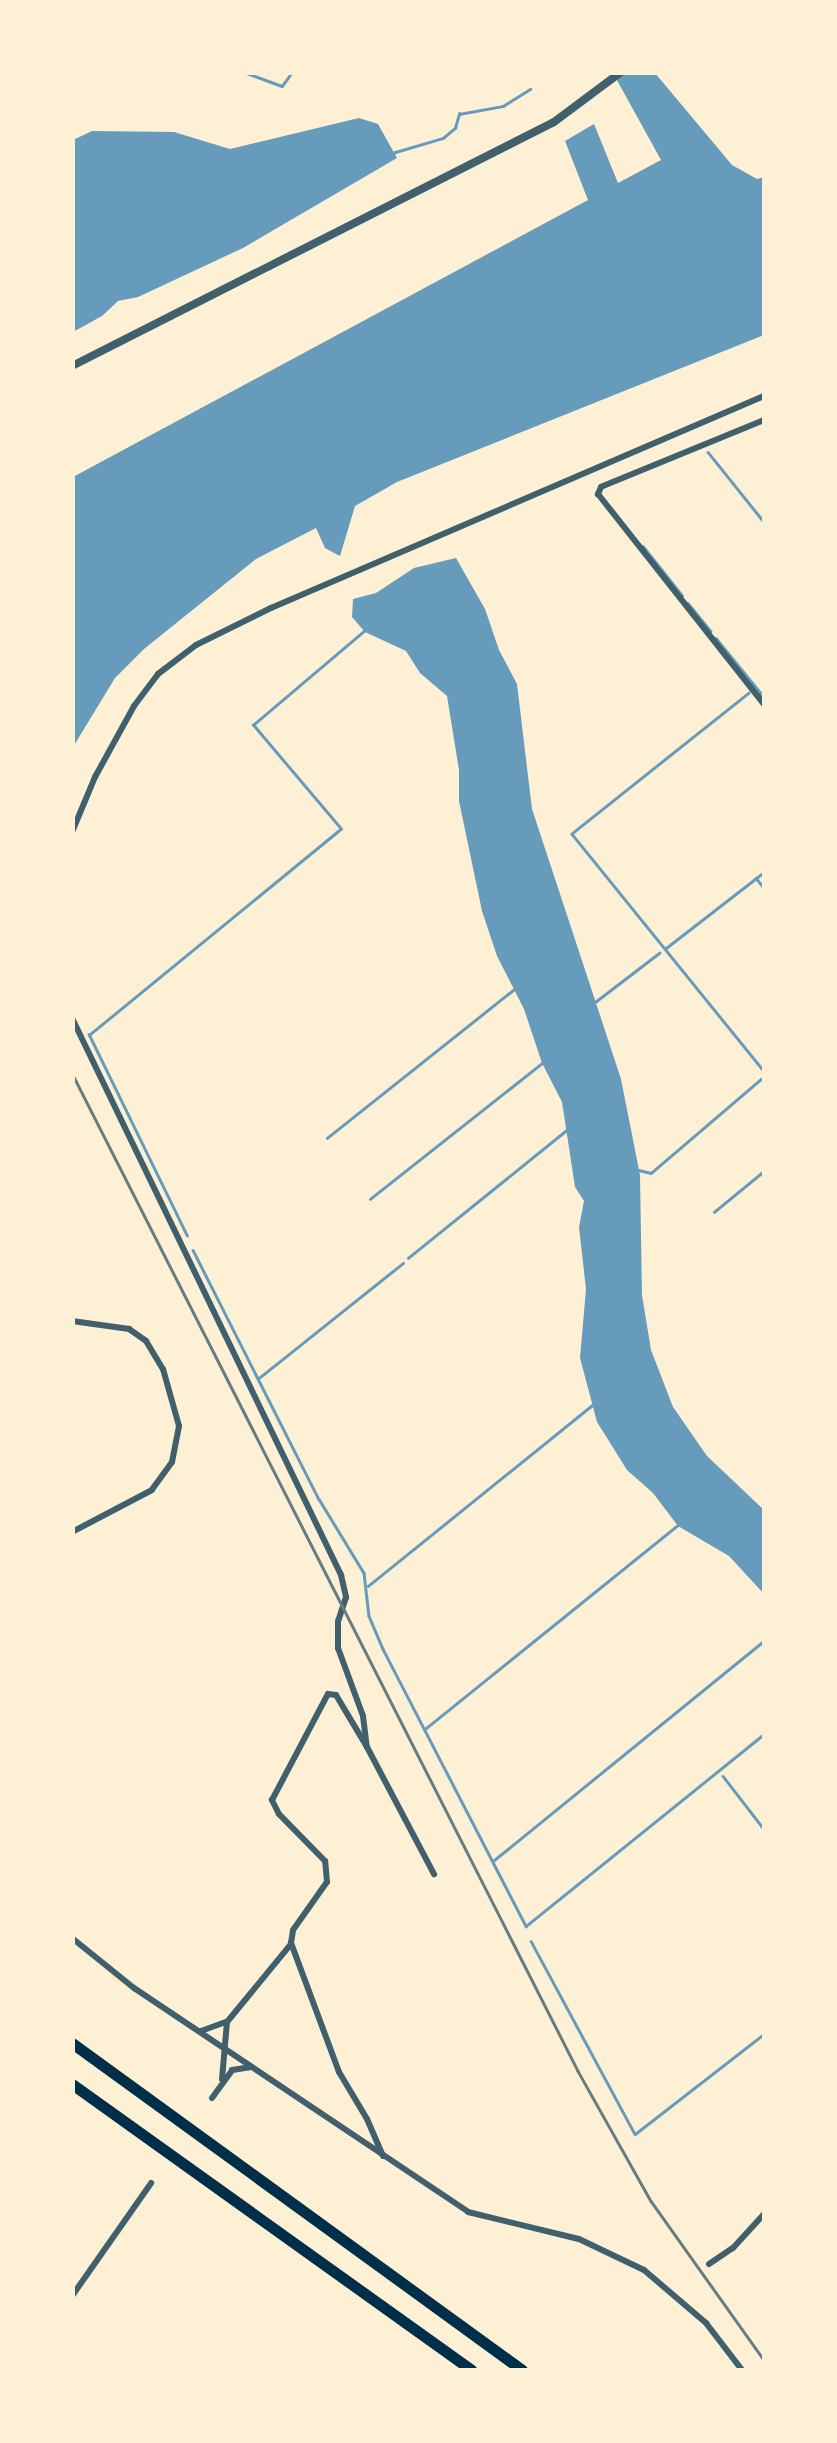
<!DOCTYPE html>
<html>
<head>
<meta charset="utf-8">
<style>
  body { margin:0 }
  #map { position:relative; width:837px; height:2443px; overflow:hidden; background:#fdf0d5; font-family:"DM Sans",sans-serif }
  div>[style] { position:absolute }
  .water>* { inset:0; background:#669bbc }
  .stream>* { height:2.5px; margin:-1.25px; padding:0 1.25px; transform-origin:1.25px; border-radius:1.25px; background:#669bbc }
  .minor>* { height:6px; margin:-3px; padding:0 3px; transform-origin:3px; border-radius:3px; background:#3f606c }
  .tertiary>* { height:8px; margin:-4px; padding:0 4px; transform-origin:4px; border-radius:4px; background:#3f606c }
  .motorway>* { height:11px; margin:-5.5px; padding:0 5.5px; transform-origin:5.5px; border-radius:5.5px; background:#003049 }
  .rail>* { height:2.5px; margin:-1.25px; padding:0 1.25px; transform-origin:1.25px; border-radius:1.25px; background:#657d81 }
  span { translate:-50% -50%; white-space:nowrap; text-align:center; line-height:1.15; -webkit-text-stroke:10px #fdf0d5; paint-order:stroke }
  .frame { position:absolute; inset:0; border:75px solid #fdf0d5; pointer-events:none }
</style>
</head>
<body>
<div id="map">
  <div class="water">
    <div style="clip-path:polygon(613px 73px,655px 73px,732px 165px,757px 179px,764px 177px,764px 335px,397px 482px,355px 506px,340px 556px,325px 548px,316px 528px,256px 559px,144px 649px,115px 678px,73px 747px,73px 477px,588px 200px,565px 141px,594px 124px,618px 183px,661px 160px)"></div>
    <div style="clip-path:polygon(359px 118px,378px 124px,397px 158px,243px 248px,138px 297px,118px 301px,102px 316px,73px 332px,73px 140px,92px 131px,174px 132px,230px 149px)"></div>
    <div style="clip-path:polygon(456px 558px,485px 609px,499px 650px,517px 684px,532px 809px,621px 1079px,640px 1175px,642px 1295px,651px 1350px,673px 1407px,707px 1456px,764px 1510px,764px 1594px,729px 1556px,678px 1526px,653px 1493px,627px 1470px,597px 1422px,580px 1358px,586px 1289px,579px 1227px,584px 1201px,575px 1187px,562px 1102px,542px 1063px,524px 1009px,497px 956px,482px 911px,459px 801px,459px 770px,447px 696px,420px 673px,406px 651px,365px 632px,352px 617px,353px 599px,376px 593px,414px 568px)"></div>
  </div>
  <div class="stream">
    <div style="left:244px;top:72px;width:40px;rotate:20.2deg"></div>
    <div style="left:282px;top:86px;width:17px;rotate:-54deg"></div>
    <div style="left:392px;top:153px;width:53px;rotate:-16.4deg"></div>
    <div style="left:443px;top:138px;width:16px;rotate:-40deg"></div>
    <div style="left:455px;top:128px;width:15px;rotate:-74deg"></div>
    <div style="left:459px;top:114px;width:45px;rotate:-10.3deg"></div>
    <div style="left:503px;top:106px;width:32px;rotate:-32deg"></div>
    <div style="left:708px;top:452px;width:90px;rotate:51.3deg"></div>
    <div style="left:643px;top:546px;width:63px;rotate:51.5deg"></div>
    <div style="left:688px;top:603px;width:36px;rotate:51deg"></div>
    <div style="left:716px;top:638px;width:76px;rotate:50.9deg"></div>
    <div style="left:749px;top:693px;width:226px;rotate:141.5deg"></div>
    <div style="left:572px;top:834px;width:305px;rotate:51deg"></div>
    <div style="left:756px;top:878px;width:13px;rotate:51deg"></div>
    <div style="left:666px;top:948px;width:124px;rotate:-37.8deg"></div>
    <div style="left:595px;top:1002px;width:81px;rotate:-37.4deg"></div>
    <div style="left:327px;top:1138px;width:238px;rotate:-38.5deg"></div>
    <div style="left:639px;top:1170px;width:12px;rotate:14deg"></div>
    <div style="left:651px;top:1173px;width:145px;rotate:-40.5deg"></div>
    <div style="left:370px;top:1199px;width:219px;rotate:-38.3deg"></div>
    <div style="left:714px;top:1212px;width:65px;rotate:-39.4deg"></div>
    <div style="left:187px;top:1236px;width:224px;rotate:-116deg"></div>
    <div style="left:89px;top:1035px;width:325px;rotate:-39.3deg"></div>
    <div style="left:341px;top:829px;width:136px;rotate:-130.2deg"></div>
    <div style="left:253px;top:725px;width:145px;rotate:-40.3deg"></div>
    <div style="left:193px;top:1250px;width:279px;rotate:63.2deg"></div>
    <div style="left:319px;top:1499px;width:87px;rotate:58.7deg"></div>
    <div style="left:364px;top:1573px;width:43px;rotate:83.4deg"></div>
    <div style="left:369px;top:1616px;width:36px;rotate:67deg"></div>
    <div style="left:383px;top:1649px;width:312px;rotate:62.7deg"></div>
    <div style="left:526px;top:1926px;width:306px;rotate:-38.9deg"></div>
    <div style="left:408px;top:1258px;width:206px;rotate:-38.9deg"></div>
    <div style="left:259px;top:1378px;width:184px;rotate:-38.6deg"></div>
    <div style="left:368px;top:1586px;width:292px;rotate:-38.9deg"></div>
    <div style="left:425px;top:1729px;width:325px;rotate:-38.9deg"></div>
    <div style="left:723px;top:1776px;width:67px;rotate:52.3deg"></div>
    <div style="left:493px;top:1861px;width:349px;rotate:-39.1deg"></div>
    <div style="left:531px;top:1941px;width:219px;rotate:61.7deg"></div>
    <div style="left:635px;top:2134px;width:163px;rotate:-37.8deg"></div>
  </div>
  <div class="minor">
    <div style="left:764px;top:420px;width:176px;rotate:157.7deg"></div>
    <div style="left:601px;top:487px;width:8px;rotate:113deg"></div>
    <div style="left:598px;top:494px;width:268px;rotate:51.7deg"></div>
    <div style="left:72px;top:832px;width:60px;rotate:-67.3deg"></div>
    <div style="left:95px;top:777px;width:81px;rotate:-61.2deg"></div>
    <div style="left:134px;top:706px;width:40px;rotate:-53deg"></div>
    <div style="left:158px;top:674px;width:48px;rotate:-37.3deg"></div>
    <div style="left:196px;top:645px;width:84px;rotate:-26.3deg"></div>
    <div style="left:271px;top:608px;width:537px;rotate:-23.27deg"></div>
    <div style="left:72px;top:1018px;width:619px;rotate:64.22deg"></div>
    <div style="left:341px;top:1575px;width:23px;rotate:77deg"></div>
    <div style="left:346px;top:1597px;width:25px;rotate:108deg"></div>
    <div style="left:338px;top:1621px;width:27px;rotate:90deg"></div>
    <div style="left:338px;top:1648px;width:72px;rotate:69.8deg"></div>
    <div style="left:363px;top:1716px;width:31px;rotate:83deg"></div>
    <div style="left:72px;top:1321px;width:58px;rotate:8deg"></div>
    <div style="left:129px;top:1329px;width:21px;rotate:35deg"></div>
    <div style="left:146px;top:1341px;width:33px;rotate:59deg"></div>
    <div style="left:163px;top:1369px;width:59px;rotate:74.3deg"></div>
    <div style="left:179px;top:1426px;width:37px;rotate:101deg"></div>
    <div style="left:172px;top:1462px;width:34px;rotate:126deg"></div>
    <div style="left:152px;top:1490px;width:90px;rotate:152.3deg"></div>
    <div style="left:72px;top:1938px;width:80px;rotate:38.9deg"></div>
    <div style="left:134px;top:1988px;width:402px;rotate:33.8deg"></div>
    <div style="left:468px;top:2212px;width:114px;rotate:13.7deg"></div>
    <div style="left:579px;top:2239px;width:72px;rotate:25.5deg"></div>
    <div style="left:644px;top:2270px;width:82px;rotate:40.5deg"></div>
    <div style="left:706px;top:2323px;width:59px;rotate:52.5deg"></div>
    <div style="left:201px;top:2031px;width:27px;rotate:-20deg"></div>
    <div style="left:222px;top:2079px;width:57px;rotate:-85deg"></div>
    <div style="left:227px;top:2022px;width:101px;rotate:-50.6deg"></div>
    <div style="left:212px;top:2098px;width:34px;rotate:-54deg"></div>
    <div style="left:232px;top:2070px;width:18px;rotate:-9deg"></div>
    <div style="left:383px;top:2156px;width:40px;rotate:-113.4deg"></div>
    <div style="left:367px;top:2119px;width:55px;rotate:-120.8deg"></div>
    <div style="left:339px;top:2072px;width:138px;rotate:-110.4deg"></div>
    <div style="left:291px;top:1943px;width:13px;rotate:-81deg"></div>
    <div style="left:293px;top:1930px;width:59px;rotate:-54.7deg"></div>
    <div style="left:327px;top:1882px;width:21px;rotate:-95deg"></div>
    <div style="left:325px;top:1861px;width:66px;rotate:-134.4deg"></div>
    <div style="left:279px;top:1814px;width:16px;rotate:-117deg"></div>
    <div style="left:272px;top:1800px;width:120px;rotate:-62.2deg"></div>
    <div style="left:328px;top:1694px;width:8px;rotate:7deg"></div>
    <div style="left:336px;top:1695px;width:61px;rotate:59.2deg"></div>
    <div style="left:367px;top:1747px;width:144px;rotate:62.2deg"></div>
    <div style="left:709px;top:2264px;width:29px;rotate:-34deg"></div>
    <div style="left:733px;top:2248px;width:46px;rotate:-47.6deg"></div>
    <div style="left:72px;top:2296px;width:138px;rotate:-55deg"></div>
  </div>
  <div class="tertiary">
    <div style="left:72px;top:366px;width:540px;rotate:-26.85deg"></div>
    <div style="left:554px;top:122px;width:84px;rotate:-36.7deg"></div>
  </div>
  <div class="motorway">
    <div style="left:72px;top:2043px;width:556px;rotate:36deg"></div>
    <div style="left:72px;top:2084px;width:491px;rotate:35.6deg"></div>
  </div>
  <div class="rail">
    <div style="left:72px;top:1073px;width:1119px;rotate:63.11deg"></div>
    <div style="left:578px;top:2071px;width:149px;rotate:60.7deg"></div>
    <div style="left:651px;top:2201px;width:195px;rotate:54.6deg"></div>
  </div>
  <div class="frame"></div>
</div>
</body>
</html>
